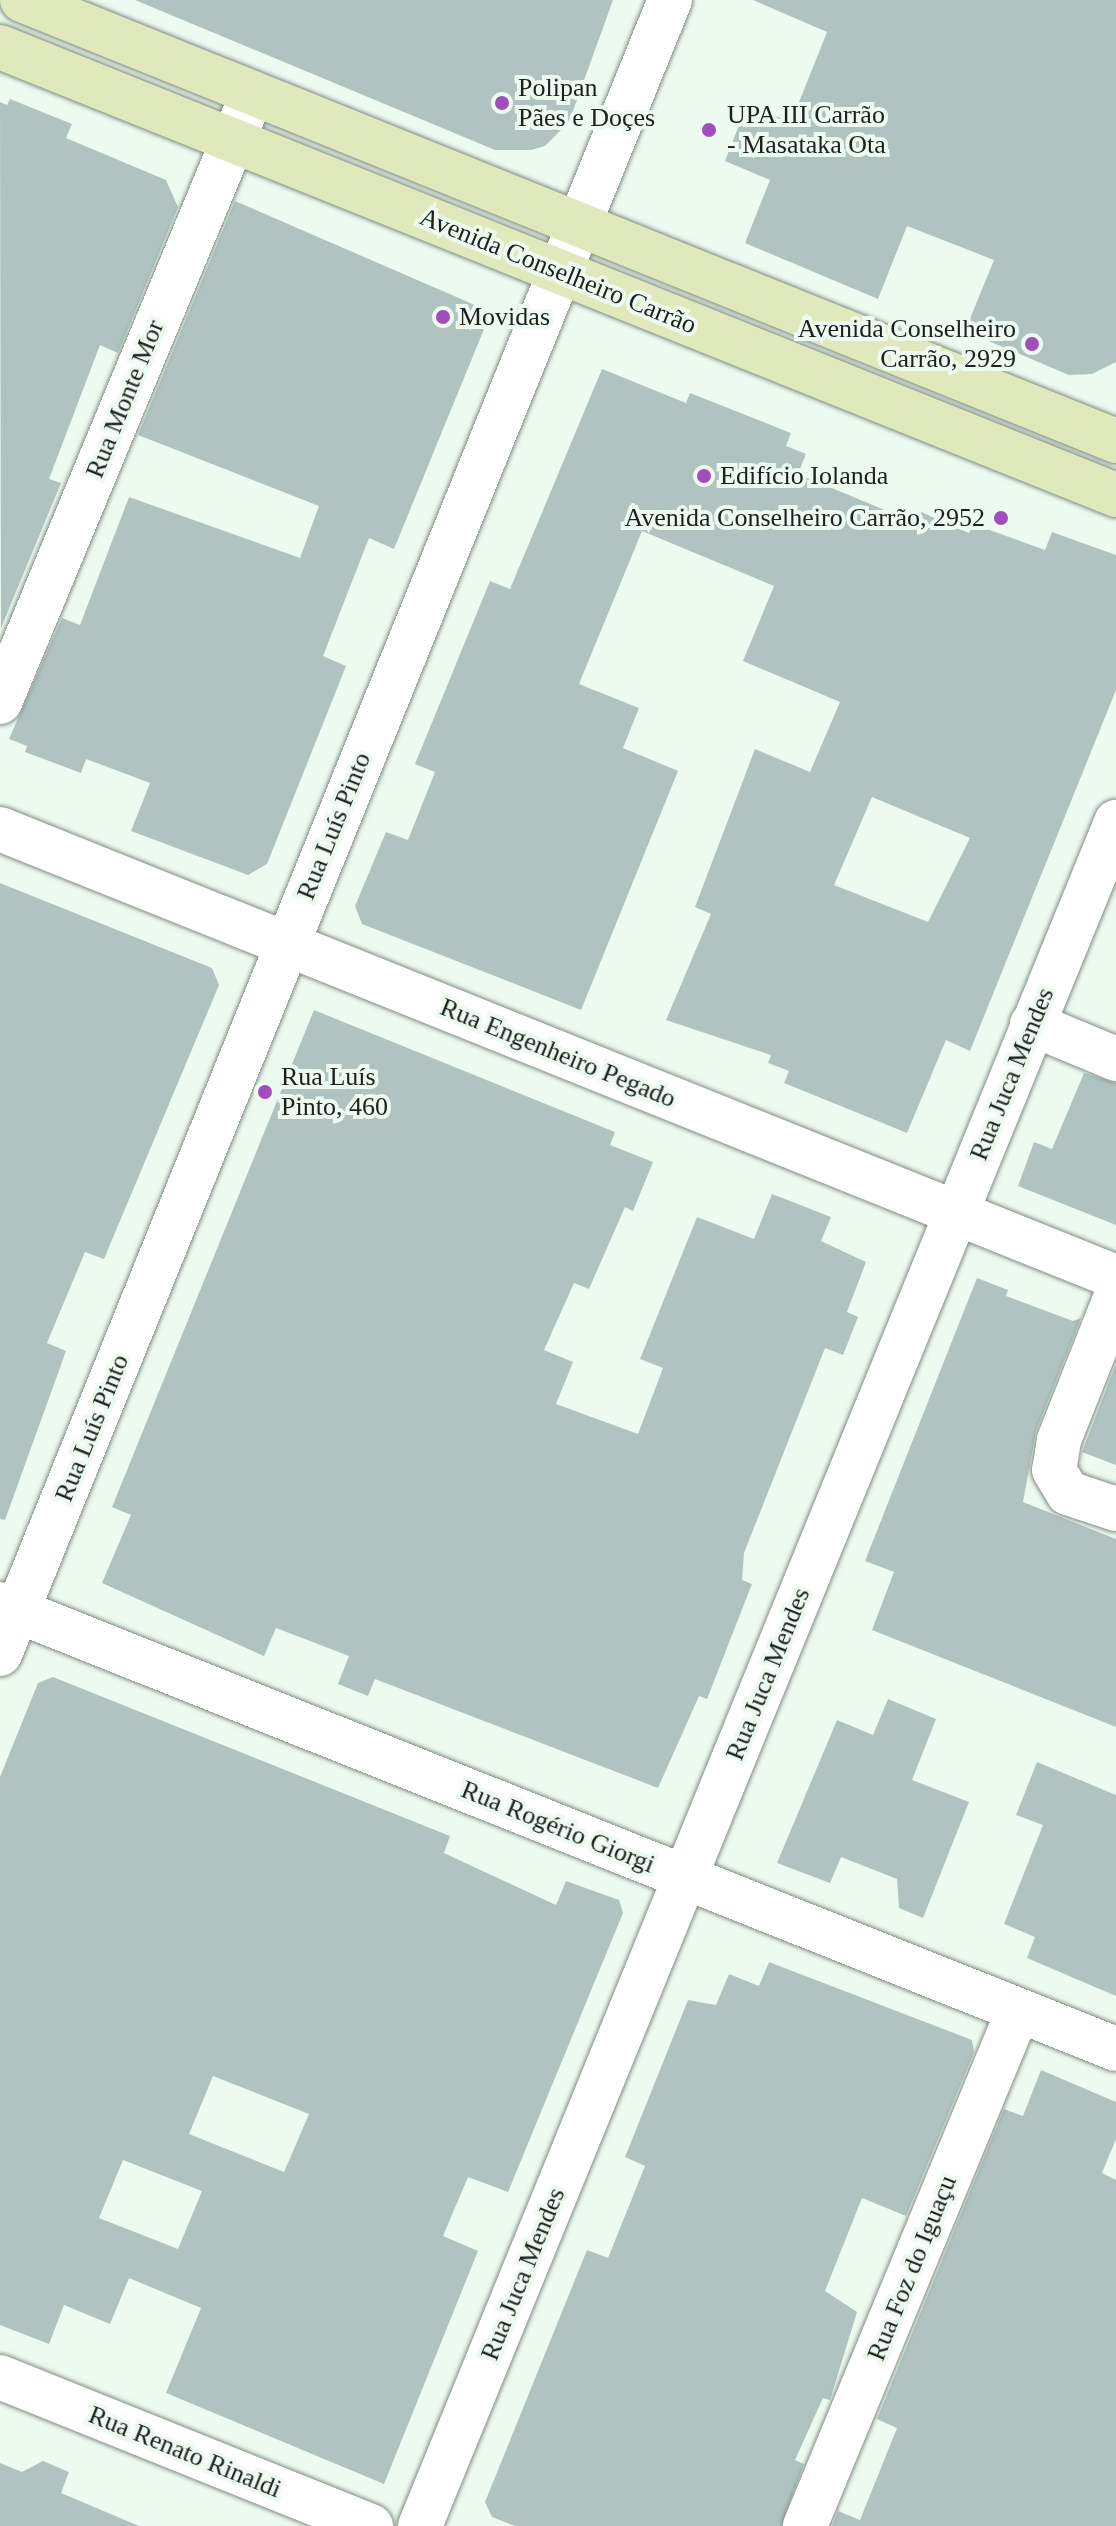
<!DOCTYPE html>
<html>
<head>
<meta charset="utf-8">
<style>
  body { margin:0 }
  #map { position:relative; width:1116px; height:2526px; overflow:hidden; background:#edfaf0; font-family:"Times New Roman",serif }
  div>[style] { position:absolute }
  .building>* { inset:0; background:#b1c3c0 }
  .roads { filter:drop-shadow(0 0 2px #7f8c83) drop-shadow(0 0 2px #7f8c83) }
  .minor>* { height:44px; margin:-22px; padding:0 22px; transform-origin:22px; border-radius:22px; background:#fff }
  .secondary>* { height:44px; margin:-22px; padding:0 22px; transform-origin:22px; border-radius:22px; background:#e0e9bc }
  .dots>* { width:22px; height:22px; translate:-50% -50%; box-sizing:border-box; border:4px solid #edfaf0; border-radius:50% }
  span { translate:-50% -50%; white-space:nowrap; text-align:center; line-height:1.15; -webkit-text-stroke:8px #edfaf0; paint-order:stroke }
  .poi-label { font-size:26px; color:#1c211e }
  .left { translate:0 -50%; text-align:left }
  .right { translate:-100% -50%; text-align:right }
  .street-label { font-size:26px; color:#1c211e }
</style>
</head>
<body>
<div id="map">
  <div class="building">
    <div style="clip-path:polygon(135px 0,613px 0,569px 122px,545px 146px,531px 150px,495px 150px)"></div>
    <div style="clip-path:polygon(753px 0,1116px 0,1116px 362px,1092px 374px,1069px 375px,965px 331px,994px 260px,907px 226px,878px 299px,745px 243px,770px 180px,725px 161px,747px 105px,791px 122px,827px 32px)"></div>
    <div style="clip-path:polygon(10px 99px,72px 124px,66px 138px,166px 180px,178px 207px,118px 353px,100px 345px,49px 479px,61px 483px,1px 628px,0 102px,7px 105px)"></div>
    <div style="clip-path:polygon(235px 201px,491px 312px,394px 549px,369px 538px,323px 656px,346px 666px,267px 864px,248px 875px,131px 831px,150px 783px,86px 759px,81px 773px,25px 752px,27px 746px,9px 739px,62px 618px,80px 625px,129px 497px,300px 558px,319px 506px,138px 435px)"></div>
    <div style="clip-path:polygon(evenodd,602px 369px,686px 403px,690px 393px,791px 433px,786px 446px,806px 454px,798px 474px,916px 523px,921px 512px,969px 533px,973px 524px,1045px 550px,1052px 532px,1116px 555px,1116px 690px,970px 1051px,946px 1040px,907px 1133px,784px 1083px,789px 1071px,768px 1063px,771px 1055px,666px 1020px,711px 914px,695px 907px,755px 749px,810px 772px,840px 702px,743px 661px,774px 586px,642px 531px,579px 684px,639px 708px,623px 748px,678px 771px,581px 1010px,362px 924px,355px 906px,386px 832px,408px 840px,435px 772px,415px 764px,490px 581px,510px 589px,602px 369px,872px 797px,970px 838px,928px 922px,834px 885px,872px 797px)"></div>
    <div style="clip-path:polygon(0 883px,212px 968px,219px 985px,104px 1259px,85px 1252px,47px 1343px,66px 1351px,5px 1520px,0 1519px)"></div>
    <div style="clip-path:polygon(314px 1010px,615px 1132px,610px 1145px,653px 1162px,633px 1211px,625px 1207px,589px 1289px,574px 1283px,544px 1350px,573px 1362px,556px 1404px,638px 1434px,663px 1368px,640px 1359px,697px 1217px,754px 1239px,772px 1194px,831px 1217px,821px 1241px,866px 1262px,847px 1312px,858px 1317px,843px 1355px,825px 1348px,744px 1553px,742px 1580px,752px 1584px,707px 1699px,699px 1696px,658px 1788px,375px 1679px,368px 1696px,338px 1684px,349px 1656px,276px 1628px,264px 1656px,102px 1583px,131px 1515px,112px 1507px)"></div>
    <div style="clip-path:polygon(1084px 1073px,1116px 1083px,1116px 1225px,1018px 1186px,1034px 1142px,1052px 1149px)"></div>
    <div style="clip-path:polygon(977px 1278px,1008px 1290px,1006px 1296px,1073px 1321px,1081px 1318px,1036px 1431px,1023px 1502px,1116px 1539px,1116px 1727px,872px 1630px,894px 1572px,865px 1561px)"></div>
    <div style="clip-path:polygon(1116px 1364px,1116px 1465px,1082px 1452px)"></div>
    <div style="clip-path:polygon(evenodd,53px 1677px,450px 1836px,444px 1853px,556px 1905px,566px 1881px,619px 1900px,623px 1913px,508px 2192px,468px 2177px,443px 2236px,478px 2251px,384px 2484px,166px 2393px,201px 2308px,129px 2278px,110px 2324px,64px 2305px,49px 2344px,0 2325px,0 1777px,38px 1683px,53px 1677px,213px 2076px,309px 2114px,284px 2172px,189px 2134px,213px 2076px,53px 1677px,123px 2160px,202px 2191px,178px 2249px,99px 2218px,123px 2160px)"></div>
    <div style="clip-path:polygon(888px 1699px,936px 1719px,912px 1780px,969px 1802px,923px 1918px,899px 1908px,897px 1879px,841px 1857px,830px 1883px,777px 1863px,837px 1720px,873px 1735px)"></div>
    <div style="clip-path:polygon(1037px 1762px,1116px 1795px,1116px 1996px,1027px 1958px,1035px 1937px,1004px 1924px,1043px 1825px,1016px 1815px)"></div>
    <div style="clip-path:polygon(769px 1962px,972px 2040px,974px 2052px,906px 2216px,862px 2198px,825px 2291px,857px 2312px,830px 2400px,823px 2398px,795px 2460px,804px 2464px,781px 2526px,515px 2526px,492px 2517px,485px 2502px,587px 2250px,608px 2258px,645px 2166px,625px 2157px,688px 2000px,716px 2005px,729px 1974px,759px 1986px)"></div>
    <div style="clip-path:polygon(1041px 2070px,1116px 2102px,1116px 2139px,1102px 2173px,1116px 2180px,1116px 2526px,832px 2526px,838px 2511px,860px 2520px,897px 2428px,877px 2419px,1004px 2109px,1023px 2116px)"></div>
    <div style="clip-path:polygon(43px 2461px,69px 2472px,61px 2493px,139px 2526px,0 2526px,0 2463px,22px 2472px)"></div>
  </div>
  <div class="roads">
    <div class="minor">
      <div style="left:0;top:702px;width:655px;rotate:-67.47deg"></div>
      <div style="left:0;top:829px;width:1203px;rotate:21.87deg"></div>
      <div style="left:1032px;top:1024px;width:91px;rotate:22.6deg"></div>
      <div style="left:1116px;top:1296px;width:155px;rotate:111.6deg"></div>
      <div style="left:1059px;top:1440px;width:30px;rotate:99deg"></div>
      <div style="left:1054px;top:1470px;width:27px;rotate:59deg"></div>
      <div style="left:1068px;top:1493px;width:51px;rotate:18.4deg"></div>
      <div style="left:0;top:1604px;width:1201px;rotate:21.74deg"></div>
      <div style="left:0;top:1654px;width:1785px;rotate:-67.95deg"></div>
      <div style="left:0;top:2377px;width:400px;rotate:21.9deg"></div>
      <div style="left:420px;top:2526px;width:1841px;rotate:-67.78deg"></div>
      <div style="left:805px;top:2526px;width:557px;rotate:-67.53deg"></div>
    </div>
    <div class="secondary">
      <div style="left:22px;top:0;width:1180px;rotate:21.95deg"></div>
      <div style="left:0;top:47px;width:1203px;rotate:21.87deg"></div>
    </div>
  </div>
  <div class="dots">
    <div style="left:502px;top:103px;background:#a14dbb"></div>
    <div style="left:709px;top:130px;background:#a14dbb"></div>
    <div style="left:443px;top:317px;background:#a14dbb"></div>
    <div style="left:1032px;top:344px;background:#a14dbb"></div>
    <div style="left:704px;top:476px;background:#a14dbb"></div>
    <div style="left:1001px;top:518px;background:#a14dbb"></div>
    <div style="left:265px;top:1092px;background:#a14dbb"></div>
  </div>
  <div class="poi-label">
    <span class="left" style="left:518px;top:103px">Polipan<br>Pães e Doçes</span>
    <span class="left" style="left:727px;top:130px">UPA III Carrão<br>- Masataka Ota</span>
    <span class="left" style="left:459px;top:317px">Movidas</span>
    <span class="right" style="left:1016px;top:344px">Avenida Conselheiro<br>Carrão, 2929</span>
    <span class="left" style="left:720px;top:476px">Edifício Iolanda</span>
    <span class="right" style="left:985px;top:518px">Avenida Conselheiro Carrão, 2952</span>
    <span class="left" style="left:281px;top:1092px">Rua Luís<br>Pinto, 460</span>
  </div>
  <div class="street-label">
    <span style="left:558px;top:271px;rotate:22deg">Avenida Conselheiro Carrão</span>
    <span style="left:125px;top:399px;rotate:-68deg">Rua Monte Mor</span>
    <span style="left:334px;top:826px;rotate:-68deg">Rua Luís Pinto</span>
    <span style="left:558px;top:1053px;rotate:22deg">Rua Engenheiro Pegado</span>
    <span style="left:1012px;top:1074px;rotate:-68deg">Rua Juca Mendes</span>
    <span style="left:92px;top:1428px;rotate:-68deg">Rua Luís Pinto</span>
    <span style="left:768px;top:1674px;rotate:-68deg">Rua Juca Mendes</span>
    <span style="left:558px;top:1827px;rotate:22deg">Rua Rogério Giorgi</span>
    <span style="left:912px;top:2268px;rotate:-68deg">Rua Foz do Iguaçu</span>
    <span style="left:523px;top:2274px;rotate:-68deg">Rua Juca Mendes</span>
    <span style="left:185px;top:2452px;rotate:22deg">Rua Renato Rinaldi</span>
  </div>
</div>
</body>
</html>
